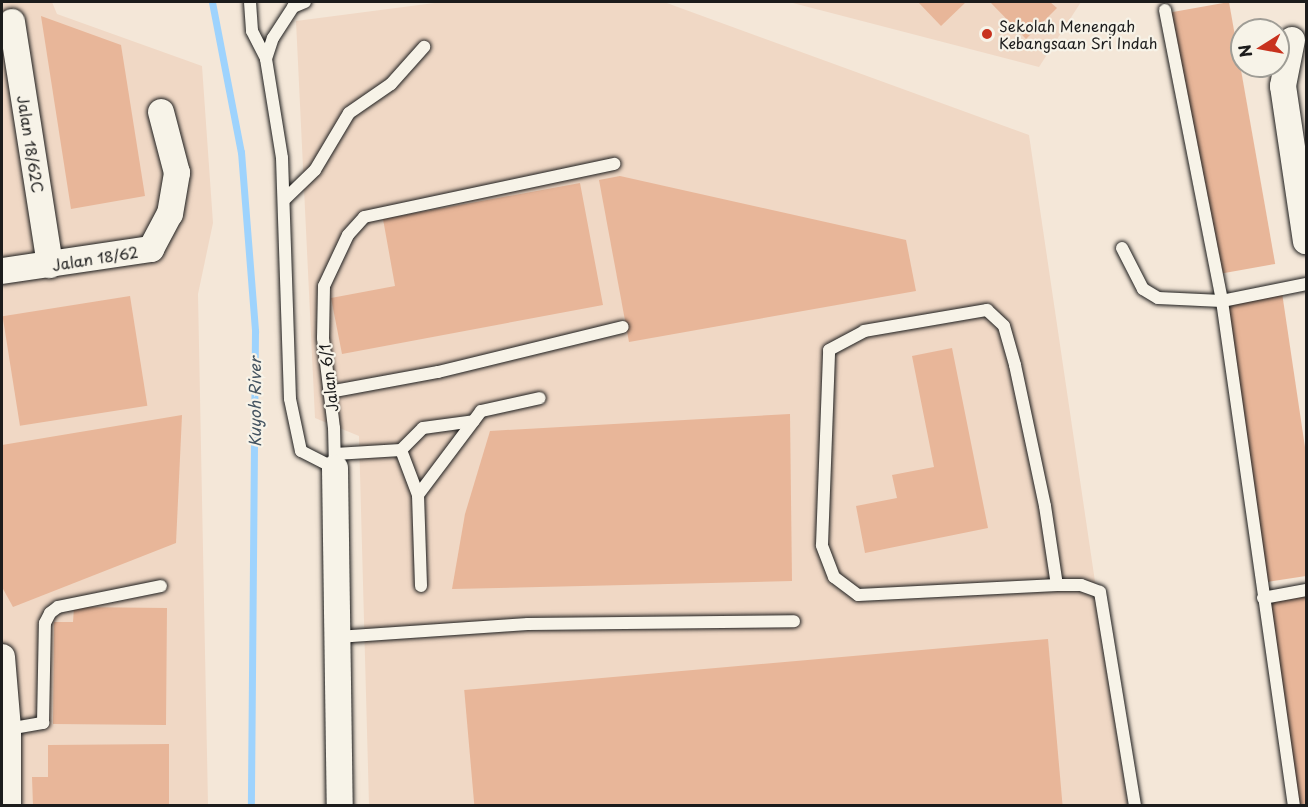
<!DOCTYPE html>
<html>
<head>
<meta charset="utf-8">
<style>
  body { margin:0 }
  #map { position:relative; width:1308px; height:807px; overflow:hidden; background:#f4e7d8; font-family:"Playpen Sans",sans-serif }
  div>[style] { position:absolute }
  .built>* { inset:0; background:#f0d8c5 }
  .stream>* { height:7px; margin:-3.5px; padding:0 3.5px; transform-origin:3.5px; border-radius:3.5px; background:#9ed3fd }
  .building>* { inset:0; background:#e8b699; transform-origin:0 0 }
  .roads { filter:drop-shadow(0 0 2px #1c1c1c) drop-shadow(0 0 2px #1c1c1c) }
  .service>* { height:12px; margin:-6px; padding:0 6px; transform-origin:6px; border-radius:6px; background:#f7f3e8 }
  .minor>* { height:26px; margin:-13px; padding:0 13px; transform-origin:13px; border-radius:13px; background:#f7f3e8 }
  .dots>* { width:16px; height:16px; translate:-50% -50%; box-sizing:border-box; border:3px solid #f7f3e8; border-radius:50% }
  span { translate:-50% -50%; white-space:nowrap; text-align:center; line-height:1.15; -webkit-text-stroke:4.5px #f7f3e8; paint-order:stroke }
  .poi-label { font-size:15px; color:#1c1c1c }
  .left { translate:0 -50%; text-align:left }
  .street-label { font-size:15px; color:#1c1c1c }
  .water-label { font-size:16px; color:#435360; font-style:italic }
  .frame { position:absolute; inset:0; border:3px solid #1c1c1c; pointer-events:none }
  .north { position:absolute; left:1230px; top:18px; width:60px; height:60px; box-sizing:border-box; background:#f7f3e8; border:2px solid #9f9d96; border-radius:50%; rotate:259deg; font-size:16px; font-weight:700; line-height:24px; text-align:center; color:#1c1c1c }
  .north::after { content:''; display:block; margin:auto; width:21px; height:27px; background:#c8321e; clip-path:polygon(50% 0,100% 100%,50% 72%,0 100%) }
</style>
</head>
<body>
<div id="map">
  <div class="built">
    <div style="clip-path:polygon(2px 2px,52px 2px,57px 14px,202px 66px,213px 223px,198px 294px,208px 805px,2px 806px)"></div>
    <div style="clip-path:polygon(442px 2px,664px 2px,1029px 135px,1128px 805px,369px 805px,359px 436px,315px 418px,296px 21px)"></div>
    <div style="clip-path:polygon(789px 2px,1081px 2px,1039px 67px)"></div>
  </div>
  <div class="stream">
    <div style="left:212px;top:2px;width:153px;rotate:79.1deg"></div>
    <div style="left:241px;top:152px;width:180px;rotate:85.5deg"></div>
    <div style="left:255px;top:331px;width:475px;rotate:90.5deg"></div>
  </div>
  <div class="building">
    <div style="clip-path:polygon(918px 2px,966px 2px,941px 26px)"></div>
    <div style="clip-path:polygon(990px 2px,1050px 2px,1057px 8px,1026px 39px)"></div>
    <div style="left:1229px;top:2px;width:266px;height:60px;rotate:80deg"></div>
    <div style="clip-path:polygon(41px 16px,121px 45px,145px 196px,71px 209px)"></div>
    <div style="clip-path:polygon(620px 176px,906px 240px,916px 291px,629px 342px,599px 180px)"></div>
    <div style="clip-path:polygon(580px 183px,603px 305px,342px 354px,331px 298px,395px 286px,383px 219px)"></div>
    <div style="clip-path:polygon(1281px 286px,1306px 454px,1306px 576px,1260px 583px,1216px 296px)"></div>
    <div style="left:130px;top:296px;width:111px;height:129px;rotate:81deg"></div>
    <div style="clip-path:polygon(952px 348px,988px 528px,865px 553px,856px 506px,897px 498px,892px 475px,934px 467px,912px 356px)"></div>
    <div style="clip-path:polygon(790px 414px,792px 581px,452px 589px,465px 514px,490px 431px)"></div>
    <div style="clip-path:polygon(182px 415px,176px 543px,13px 607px,2px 587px,2px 445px)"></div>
    <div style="clip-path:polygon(1306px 594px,1306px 806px,1297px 806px,1267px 600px)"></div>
    <div style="clip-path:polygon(74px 607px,167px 608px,166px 725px,53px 724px,54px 622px,73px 622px)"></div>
    <div style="left:1048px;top:639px;width:168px;height:586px;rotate:85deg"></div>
    <div style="clip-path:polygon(169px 744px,169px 806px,33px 806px,32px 777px,48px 777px,48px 745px)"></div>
  </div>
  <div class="roads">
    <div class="service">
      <div style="left:250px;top:2px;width:29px;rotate:86deg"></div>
      <div style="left:252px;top:31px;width:31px;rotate:63deg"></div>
      <div style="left:266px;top:59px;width:100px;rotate:80.8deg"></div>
      <div style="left:282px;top:158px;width:241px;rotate:88.1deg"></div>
      <div style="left:290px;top:399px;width:53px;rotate:78.1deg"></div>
      <div style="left:301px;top:451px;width:38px;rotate:27deg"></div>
      <div style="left:335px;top:468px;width:40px;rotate:-91.4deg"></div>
      <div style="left:334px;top:428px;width:91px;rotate:-97deg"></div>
      <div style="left:323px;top:338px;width:52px;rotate:-88.9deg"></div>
      <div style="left:324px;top:286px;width:56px;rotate:-64.8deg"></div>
      <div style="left:348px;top:235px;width:24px;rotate:-48deg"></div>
      <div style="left:364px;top:217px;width:256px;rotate:-12deg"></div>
      <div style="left:1165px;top:10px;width:297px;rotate:78.9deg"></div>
      <div style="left:1222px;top:301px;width:510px;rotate:81.89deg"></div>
      <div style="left:266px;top:59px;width:22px;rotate:-72deg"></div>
      <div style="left:273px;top:38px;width:37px;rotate:-57deg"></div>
      <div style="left:293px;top:7px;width:13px;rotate:-23deg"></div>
      <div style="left:284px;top:200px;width:43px;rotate:-44.1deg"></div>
      <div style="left:315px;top:170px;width:66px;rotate:-59.2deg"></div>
      <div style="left:349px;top:113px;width:51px;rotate:-34.6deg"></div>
      <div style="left:391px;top:84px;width:50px;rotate:-48.3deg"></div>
      <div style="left:1122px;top:248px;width:46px;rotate:62.9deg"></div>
      <div style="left:1143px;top:289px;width:17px;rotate:31deg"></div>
      <div style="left:1158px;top:298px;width:64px;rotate:2.7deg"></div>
      <div style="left:1222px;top:301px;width:86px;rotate:-11.4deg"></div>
      <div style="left:987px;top:310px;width:23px;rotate:43deg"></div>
      <div style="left:1004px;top:326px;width:41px;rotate:74.2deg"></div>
      <div style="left:1015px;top:365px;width:144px;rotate:78deg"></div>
      <div style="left:1045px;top:506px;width:80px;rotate:81.4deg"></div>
      <div style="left:1057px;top:585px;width:199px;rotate:177.1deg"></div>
      <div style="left:858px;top:595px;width:30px;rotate:-143deg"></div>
      <div style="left:834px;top:577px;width:34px;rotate:-111deg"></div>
      <div style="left:822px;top:545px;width:195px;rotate:-87.9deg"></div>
      <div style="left:829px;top:350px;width:40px;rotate:-28deg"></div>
      <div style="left:864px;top:331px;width:125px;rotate:-9.7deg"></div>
      <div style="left:329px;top:392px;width:111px;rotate:-10.4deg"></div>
      <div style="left:438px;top:372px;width:190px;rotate:-13.7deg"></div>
      <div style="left:401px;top:450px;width:31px;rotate:-45deg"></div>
      <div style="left:423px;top:428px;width:51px;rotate:-7.8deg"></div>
      <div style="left:335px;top:454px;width:66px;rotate:-3.5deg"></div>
      <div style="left:401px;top:450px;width:48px;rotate:69.3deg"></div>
      <div style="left:418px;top:495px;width:91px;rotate:88.1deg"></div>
      <div style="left:418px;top:495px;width:105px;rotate:-53.1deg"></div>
      <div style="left:481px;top:411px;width:60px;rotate:-12.4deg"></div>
      <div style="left:1057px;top:585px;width:24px"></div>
      <div style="left:1081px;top:585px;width:20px;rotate:20deg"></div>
      <div style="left:1100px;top:592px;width:217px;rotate:80.7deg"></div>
      <div style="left:1263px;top:598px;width:44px;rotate:-10.5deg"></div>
      <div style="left:337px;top:637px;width:191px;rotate:-3.9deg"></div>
      <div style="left:528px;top:624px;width:266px;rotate:-0.6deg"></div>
      <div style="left:8px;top:729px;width:36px;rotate:-10deg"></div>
      <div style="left:43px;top:723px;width:100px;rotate:-88.9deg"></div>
      <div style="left:45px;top:623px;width:11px;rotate:-63deg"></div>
      <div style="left:50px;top:613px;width:10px;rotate:-37deg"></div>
      <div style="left:58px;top:607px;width:105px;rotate:-11.5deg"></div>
    </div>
    <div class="minor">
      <div style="left:12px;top:22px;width:246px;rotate:81.1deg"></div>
      <div style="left:1292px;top:40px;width:47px;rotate:101.1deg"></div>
      <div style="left:1283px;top:86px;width:157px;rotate:81.6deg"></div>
      <div style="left:2px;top:271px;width:151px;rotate:-8.4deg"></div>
      <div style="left:151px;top:249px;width:40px;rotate:-62deg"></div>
      <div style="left:170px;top:214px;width:42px;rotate:-80.3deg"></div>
      <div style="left:177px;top:173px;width:63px;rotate:-104.7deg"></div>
      <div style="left:335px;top:468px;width:338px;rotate:89.2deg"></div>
      <div style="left:2px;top:657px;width:72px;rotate:85.2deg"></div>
      <div style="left:8px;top:729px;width:77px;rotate:90deg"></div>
    </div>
  </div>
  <div class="dots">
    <div style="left:987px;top:34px;background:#c8321e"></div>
  </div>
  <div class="poi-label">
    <span class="left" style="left:999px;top:34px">Sekolah Menengah<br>Kebangsaan Sri Indah</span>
  </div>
  <div class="street-label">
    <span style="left:31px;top:144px;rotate:81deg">Jalan 18/62C</span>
    <span style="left:95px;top:258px;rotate:-9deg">Jalan 18/62</span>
    <span style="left:328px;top:378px;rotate:-97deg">Jalan 6/1</span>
  </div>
  <div class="water-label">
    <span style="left:254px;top:402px;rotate:-90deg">Kuyoh River</span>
  </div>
  <div class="frame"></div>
  <div class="north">N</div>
</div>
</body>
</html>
